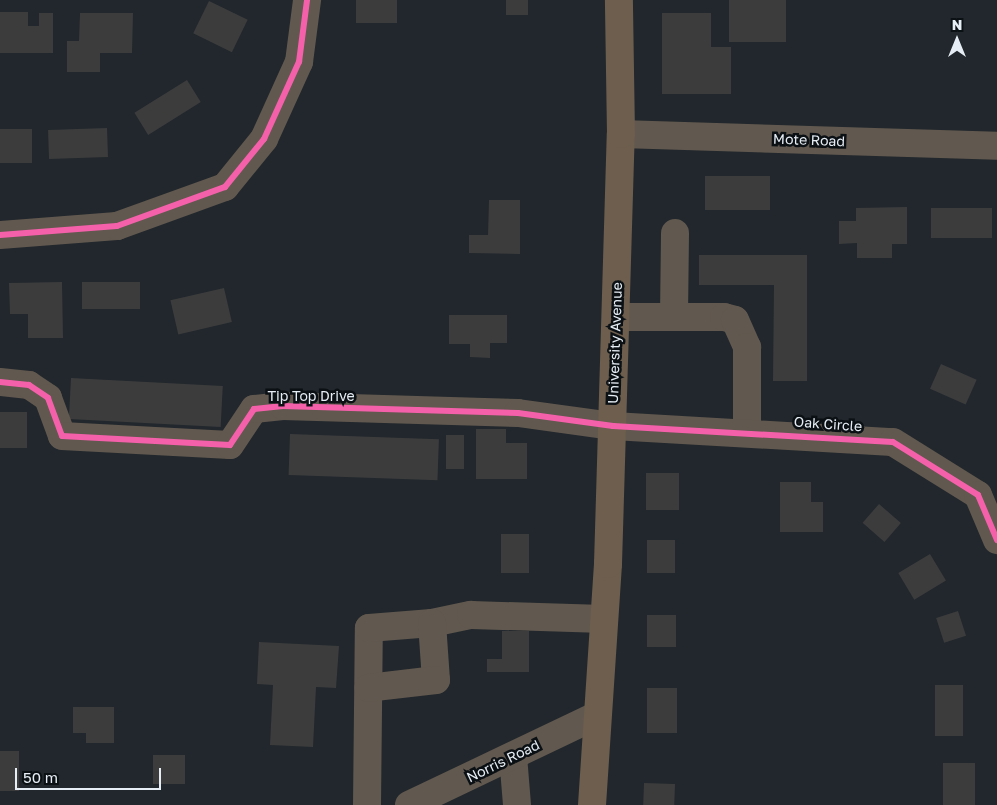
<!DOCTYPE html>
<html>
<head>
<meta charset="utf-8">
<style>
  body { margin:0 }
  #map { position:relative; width:997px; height:805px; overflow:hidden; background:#21272c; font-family:"Golos Text",sans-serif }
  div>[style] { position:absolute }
  .building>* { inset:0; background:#3c3c3d; transform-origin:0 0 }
  .minor>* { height:28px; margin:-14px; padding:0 14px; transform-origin:14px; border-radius:14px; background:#61584f }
  .major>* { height:28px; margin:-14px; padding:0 14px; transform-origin:14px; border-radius:14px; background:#6d5e4e }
  .cycleway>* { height:6px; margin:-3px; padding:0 3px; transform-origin:3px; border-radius:3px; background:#f560ab }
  span { translate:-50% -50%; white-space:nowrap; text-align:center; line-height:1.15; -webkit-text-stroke:5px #0b1014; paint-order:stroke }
  .street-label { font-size:14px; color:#e6edf4 }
  .north { position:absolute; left:932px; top:15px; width:50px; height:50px; -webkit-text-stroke:4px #0b1014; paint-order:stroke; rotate:0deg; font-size:14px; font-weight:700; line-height:20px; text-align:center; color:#e6edf4 }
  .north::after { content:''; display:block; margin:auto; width:18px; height:22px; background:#e6edf4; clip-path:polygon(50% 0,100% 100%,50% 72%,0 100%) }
  .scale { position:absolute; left:15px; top:768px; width:146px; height:22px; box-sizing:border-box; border:2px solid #e6edf4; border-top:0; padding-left:6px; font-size:15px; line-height:18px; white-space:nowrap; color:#e6edf4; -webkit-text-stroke:4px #0b1014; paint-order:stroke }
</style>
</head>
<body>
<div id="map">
  <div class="building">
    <div style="left:356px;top:0;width:41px;height:23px"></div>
    <div style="left:506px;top:0;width:22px;height:15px"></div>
    <div style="left:729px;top:0;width:57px;height:42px"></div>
    <div style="left:209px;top:1px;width:43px;height:36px;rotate:26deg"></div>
    <div style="clip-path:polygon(0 12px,28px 12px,28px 26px,39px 26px,39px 13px,53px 13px,53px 53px,0 53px)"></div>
    <div style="clip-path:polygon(80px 13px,133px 13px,132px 53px,100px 53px,100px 72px,67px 72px,67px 41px,79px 41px)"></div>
    <div style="clip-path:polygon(662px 13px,711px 13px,711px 47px,731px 47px,731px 94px,662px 94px)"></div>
    <div style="left:187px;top:80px;width:26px;height:62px;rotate:58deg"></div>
    <div style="left:107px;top:128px;width:29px;height:59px;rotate:88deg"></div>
    <div style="left:0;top:129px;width:32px;height:34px"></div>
    <div style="left:705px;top:176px;width:65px;height:34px"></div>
    <div style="clip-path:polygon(489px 200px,520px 200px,520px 254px,469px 253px,469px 235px,488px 235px)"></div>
    <div style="clip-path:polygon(907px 207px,907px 244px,892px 244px,892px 258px,857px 258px,857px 243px,839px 244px,839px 221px,856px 221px,856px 208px)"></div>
    <div style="left:931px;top:208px;width:61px;height:30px"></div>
    <div style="clip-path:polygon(699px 255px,807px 255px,807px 381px,773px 381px,774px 285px,699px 285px)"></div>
    <div style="clip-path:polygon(62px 282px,63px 338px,28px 338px,28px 314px,10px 314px,9px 283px)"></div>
    <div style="left:82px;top:282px;width:58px;height:27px"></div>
    <div style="left:224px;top:288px;width:35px;height:55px;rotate:77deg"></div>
    <div style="clip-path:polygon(449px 315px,507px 315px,507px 343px,490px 343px,490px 358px,470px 357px,470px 344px,449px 344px)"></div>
    <div style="left:941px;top:364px;width:39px;height:27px;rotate:24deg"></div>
    <div style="left:71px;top:378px;width:152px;height:41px;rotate:3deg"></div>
    <div style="left:0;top:412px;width:27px;height:36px"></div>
    <div style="clip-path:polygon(476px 429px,506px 429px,506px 443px,527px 443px,527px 479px,476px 479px)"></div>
    <div style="left:290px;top:434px;width:149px;height:41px;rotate:2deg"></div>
    <div style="left:446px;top:435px;width:18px;height:34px"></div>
    <div style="left:646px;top:473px;width:33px;height:37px"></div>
    <div style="clip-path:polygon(780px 482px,811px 482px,811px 502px,823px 502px,823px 532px,780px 532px)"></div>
    <div style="left:879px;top:504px;width:29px;height:25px;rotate:41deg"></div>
    <div style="left:501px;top:534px;width:28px;height:39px"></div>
    <div style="left:647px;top:540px;width:28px;height:33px"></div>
    <div style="left:930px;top:554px;width:31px;height:37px;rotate:59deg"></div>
    <div style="left:958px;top:611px;width:26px;height:23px;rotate:72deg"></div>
    <div style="left:647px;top:615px;width:29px;height:32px"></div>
    <div style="clip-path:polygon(502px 631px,529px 631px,529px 672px,487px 672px,487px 659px,502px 659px)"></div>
    <div style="clip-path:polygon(259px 642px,339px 646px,336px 688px,316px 687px,313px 747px,270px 745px,273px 685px,257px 684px)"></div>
    <div style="left:935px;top:685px;width:28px;height:51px"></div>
    <div style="left:647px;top:688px;width:30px;height:45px"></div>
    <div style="clip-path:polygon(73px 707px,114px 707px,114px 743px,86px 743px,86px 733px,73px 733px)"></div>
    <div style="left:0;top:751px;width:19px;height:40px"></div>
    <div style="left:153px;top:755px;width:32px;height:29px"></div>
    <div style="left:943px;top:763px;width:32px;height:42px"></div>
    <div style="left:644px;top:783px;width:31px;height:22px;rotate:2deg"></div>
  </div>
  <div class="minor">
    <div style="left:621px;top:134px;width:376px;rotate:1.8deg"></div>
    <div style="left:0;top:235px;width:117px;rotate:-4.4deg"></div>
    <div style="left:117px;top:226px;width:115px;rotate:-19.9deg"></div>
    <div style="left:225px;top:187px;width:62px;rotate:-50.9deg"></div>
    <div style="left:264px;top:139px;width:85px;rotate:-65.6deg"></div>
    <div style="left:299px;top:62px;width:63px;rotate:-82.6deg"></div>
    <div style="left:674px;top:316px;width:83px;rotate:-89.3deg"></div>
    <div style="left:616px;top:317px;width:108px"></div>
    <div style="left:724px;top:317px;width:11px;rotate:15deg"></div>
    <div style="left:735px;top:320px;width:30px;rotate:66deg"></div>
    <div style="left:747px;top:347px;width:85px;rotate:90deg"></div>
    <div style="left:0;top:382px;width:29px;rotate:6deg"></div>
    <div style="left:29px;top:385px;width:23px;rotate:34deg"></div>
    <div style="left:48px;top:398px;width:40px;rotate:69.8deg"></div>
    <div style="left:62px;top:436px;width:168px;rotate:3.1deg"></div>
    <div style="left:230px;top:445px;width:43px;rotate:-56.3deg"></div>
    <div style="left:254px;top:409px;width:29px;rotate:-6deg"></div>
    <div style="left:283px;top:406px;width:235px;rotate:1.7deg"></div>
    <div style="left:518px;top:413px;width:96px;rotate:7.8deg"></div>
    <div style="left:613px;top:426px;width:280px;rotate:3.3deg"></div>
    <div style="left:893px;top:442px;width:100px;rotate:31.9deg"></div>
    <div style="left:978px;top:495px;width:49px;rotate:67.1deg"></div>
    <div style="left:432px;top:623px;width:40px;rotate:-12deg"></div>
    <div style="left:471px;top:615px;width:133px;rotate:1.7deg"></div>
    <div style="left:513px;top:756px;width:49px;rotate:85.3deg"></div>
    <div style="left:367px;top:805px;width:177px;rotate:-89.4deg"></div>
    <div style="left:369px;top:628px;width:63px;rotate:-4.5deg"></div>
    <div style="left:432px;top:623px;width:57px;rotate:86deg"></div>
    <div style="left:436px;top:680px;width:68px;rotate:173.3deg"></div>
    <div style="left:409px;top:805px;width:207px;rotate:-25.5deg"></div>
  </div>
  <div class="major">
    <div style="left:592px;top:805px;width:242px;rotate:-86.2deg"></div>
    <div style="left:608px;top:564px;width:430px;rotate:-88.3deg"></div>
    <div style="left:621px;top:134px;width:134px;rotate:-90.9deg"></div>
  </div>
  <div class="cycleway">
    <div style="left:0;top:235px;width:117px;rotate:-4.4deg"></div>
    <div style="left:117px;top:226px;width:115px;rotate:-19.9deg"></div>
    <div style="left:225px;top:187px;width:62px;rotate:-50.9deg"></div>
    <div style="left:264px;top:139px;width:85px;rotate:-65.6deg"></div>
    <div style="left:299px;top:62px;width:63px;rotate:-82.6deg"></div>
    <div style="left:0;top:382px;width:29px;rotate:6deg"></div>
    <div style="left:29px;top:385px;width:23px;rotate:34deg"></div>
    <div style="left:48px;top:398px;width:40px;rotate:69.8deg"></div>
    <div style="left:62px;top:436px;width:168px;rotate:3.1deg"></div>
    <div style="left:230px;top:445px;width:43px;rotate:-56.3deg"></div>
    <div style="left:254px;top:409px;width:29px;rotate:-6deg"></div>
    <div style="left:283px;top:406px;width:235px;rotate:1.7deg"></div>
    <div style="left:518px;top:413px;width:96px;rotate:7.8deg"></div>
    <div style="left:613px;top:426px;width:280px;rotate:3.3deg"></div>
    <div style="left:893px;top:442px;width:100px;rotate:31.9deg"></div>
    <div style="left:978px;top:495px;width:49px;rotate:67.1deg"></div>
  </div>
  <div class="street-label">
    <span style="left:809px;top:140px;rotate:2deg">Mote Road</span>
    <span style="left:615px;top:343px;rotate:-88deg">University Avenue</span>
    <span style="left:311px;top:396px">Tip Top Drive</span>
    <span style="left:828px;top:424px;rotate:4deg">Oak Circle</span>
    <span style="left:503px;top:761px;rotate:-26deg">Norris Road</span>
  </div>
  <div class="north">N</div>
  <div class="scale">50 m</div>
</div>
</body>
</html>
